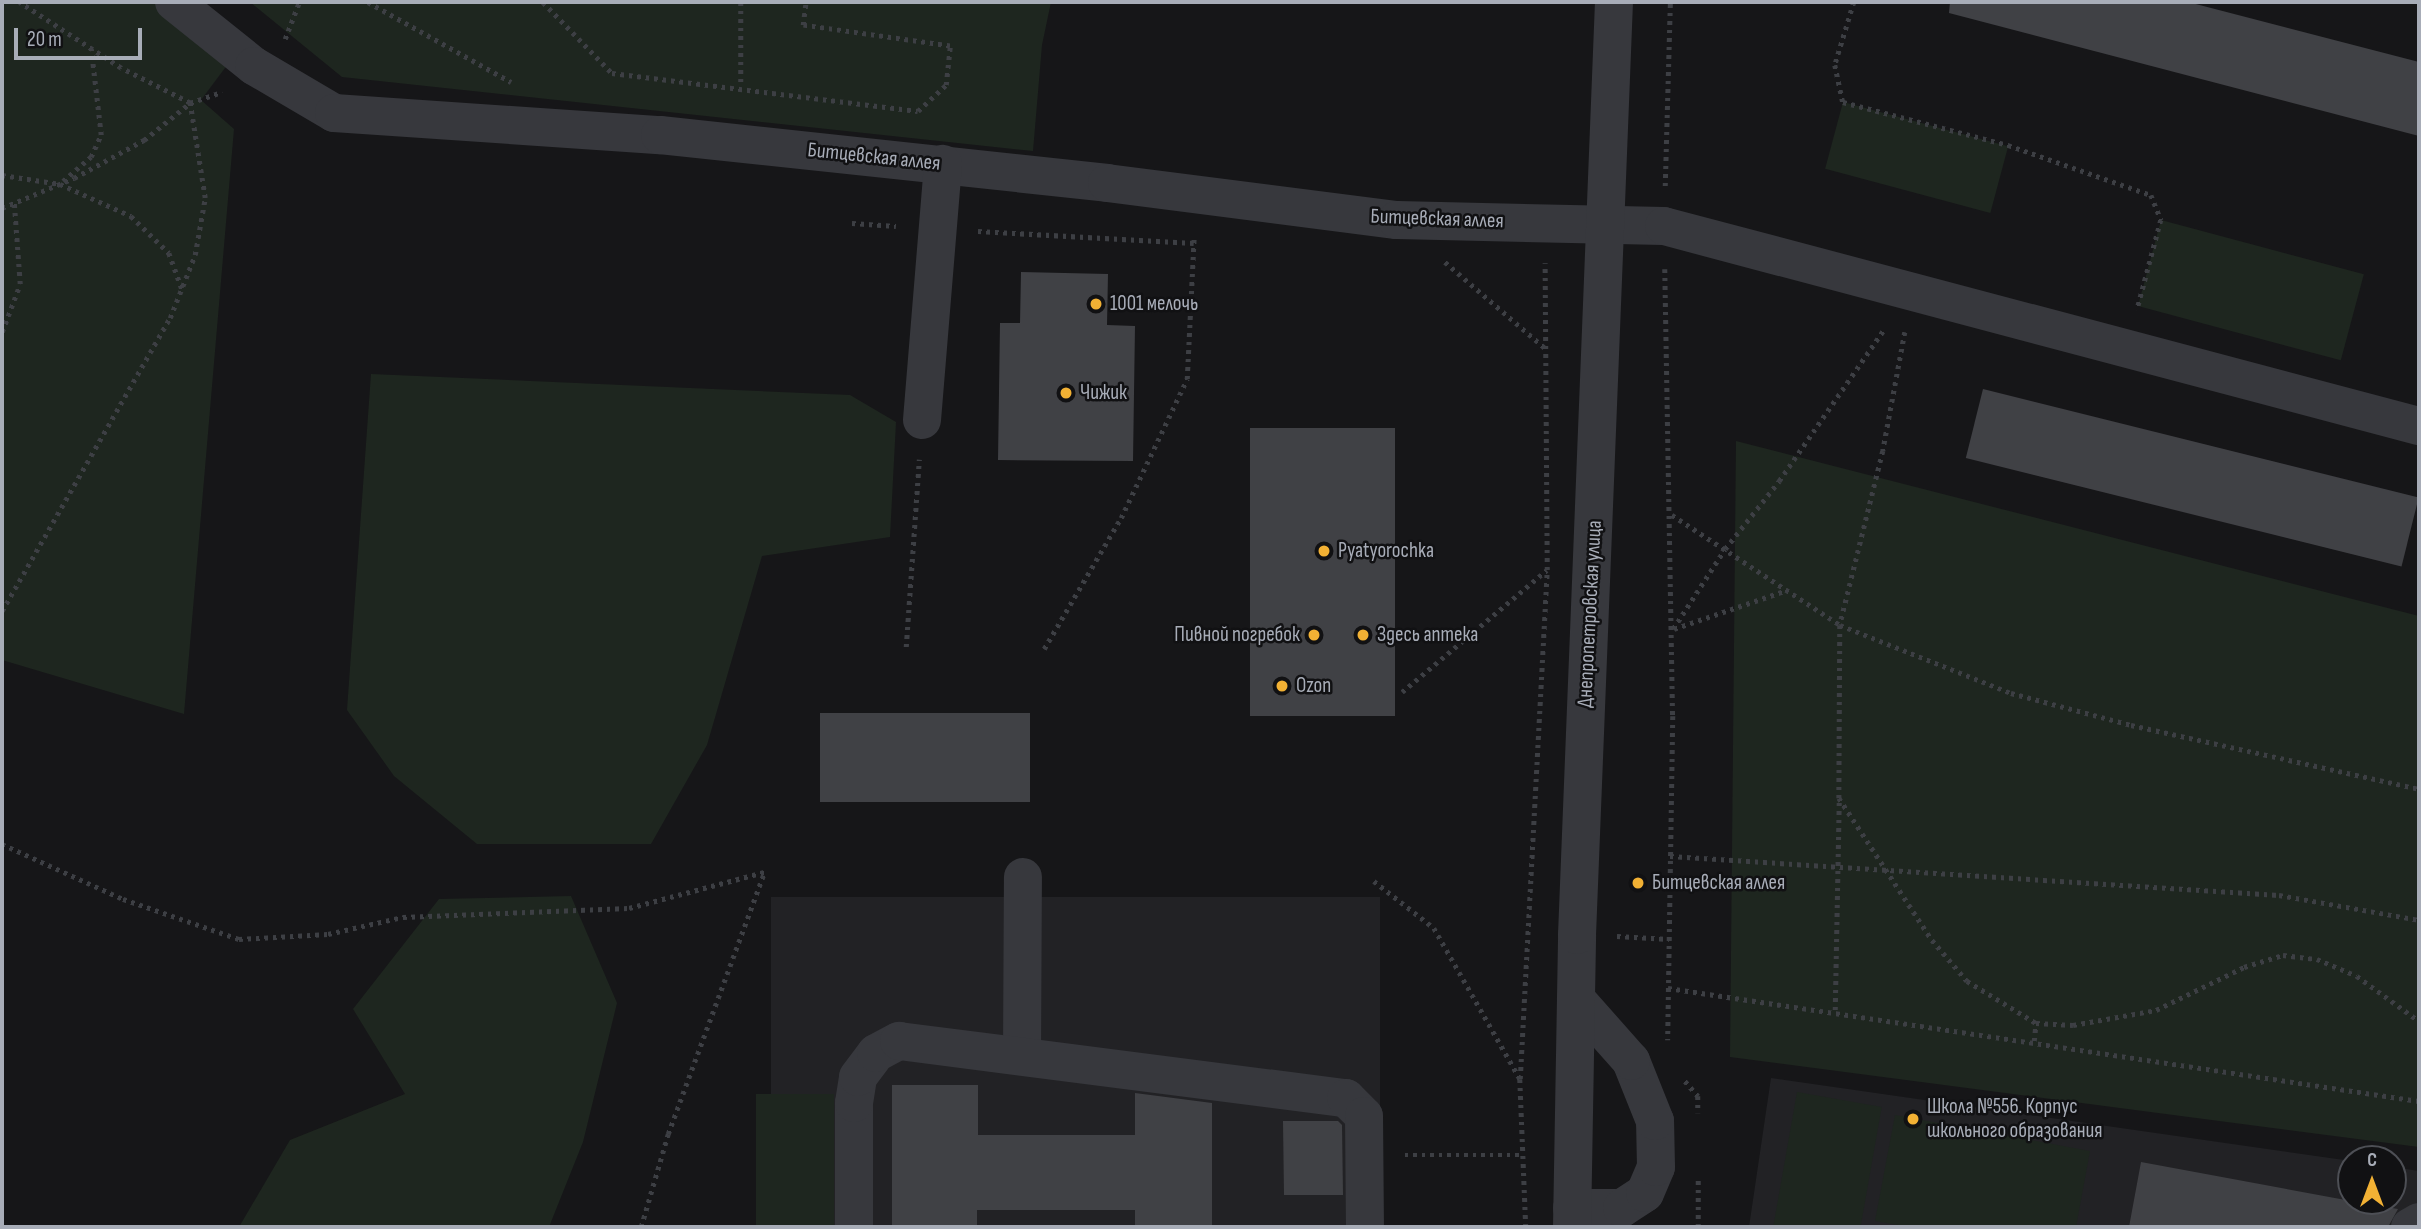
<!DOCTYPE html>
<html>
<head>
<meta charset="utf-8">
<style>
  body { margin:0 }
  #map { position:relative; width:2421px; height:1229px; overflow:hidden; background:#161618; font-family:"Sofia Sans Condensed",sans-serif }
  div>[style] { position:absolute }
  .built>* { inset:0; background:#222225; transform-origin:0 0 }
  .green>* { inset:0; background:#1e261f; transform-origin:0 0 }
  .building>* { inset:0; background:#404145; transform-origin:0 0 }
  .path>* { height:4.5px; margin-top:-2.25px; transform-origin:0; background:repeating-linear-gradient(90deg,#3d3f44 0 3.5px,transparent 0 8.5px) }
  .minor>* { height:38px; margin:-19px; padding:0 19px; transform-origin:19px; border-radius:19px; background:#37383d }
  .dots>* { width:19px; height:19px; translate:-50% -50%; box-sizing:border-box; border:4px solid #111113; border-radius:50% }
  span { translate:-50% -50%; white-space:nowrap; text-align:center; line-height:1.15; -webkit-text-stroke:5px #111113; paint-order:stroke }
  .street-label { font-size:21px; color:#a8adb8 }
  .poi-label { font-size:21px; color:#a8adb8 }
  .left { translate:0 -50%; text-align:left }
  .right { translate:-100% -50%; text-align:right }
  .frame { position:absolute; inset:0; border:4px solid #a8adb8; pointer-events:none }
  .north { position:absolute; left:2337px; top:1145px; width:70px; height:70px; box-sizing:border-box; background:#111113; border:2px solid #4d4f55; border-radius:50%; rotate:0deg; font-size:19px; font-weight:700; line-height:28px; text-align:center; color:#a8adb8 }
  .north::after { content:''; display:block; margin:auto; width:24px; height:32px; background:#f2b134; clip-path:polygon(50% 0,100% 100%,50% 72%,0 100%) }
  .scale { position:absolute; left:14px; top:28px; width:128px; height:32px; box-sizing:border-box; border:4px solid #a8adb8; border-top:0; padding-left:9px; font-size:21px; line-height:24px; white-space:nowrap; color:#a8adb8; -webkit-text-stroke:5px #111113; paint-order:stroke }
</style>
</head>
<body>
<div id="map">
  <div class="built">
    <div style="left:1380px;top:897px;width:330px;height:609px;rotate:90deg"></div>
    <div style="clip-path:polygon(1771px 1078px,2351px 1161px,2351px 1201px,2393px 1201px,2393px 1167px,2419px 1171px,2419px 1227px,1749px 1227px)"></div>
  </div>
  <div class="green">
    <div style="clip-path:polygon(2px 2px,159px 2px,231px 60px,201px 100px,234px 129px,184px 714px,2px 660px)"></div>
    <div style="clip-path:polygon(250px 2px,1051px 2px,1042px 45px,1033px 151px,342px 77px)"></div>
    <div style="left:1843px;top:102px;width:171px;height:69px;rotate:15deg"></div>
    <div style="left:2161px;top:220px;width:210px;height:89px;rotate:15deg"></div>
    <div style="clip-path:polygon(371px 374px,850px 395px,896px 422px,890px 537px,762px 556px,707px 745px,651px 844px,477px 844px,394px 776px,347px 710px)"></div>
    <div style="clip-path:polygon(1736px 441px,2419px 616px,2419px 1147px,1730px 1057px)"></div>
    <div style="clip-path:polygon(571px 896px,617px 1003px,583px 1142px,549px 1227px,239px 1227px,290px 1140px,405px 1094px,353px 1009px,439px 899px)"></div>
    <div style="left:1797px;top:1092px;width:86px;height:137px;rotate:10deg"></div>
    <div style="left:756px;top:1094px;width:78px;height:133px"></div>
    <div style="clip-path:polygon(1895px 1115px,2090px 1151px,2076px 1227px,1909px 1227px,1875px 1221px)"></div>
  </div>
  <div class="building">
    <div style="clip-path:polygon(1950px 2px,2188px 2px,2419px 62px,2419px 136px,1949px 13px)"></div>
    <div style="clip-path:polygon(1021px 272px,1108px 274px,1107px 325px,1135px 326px,1133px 461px,998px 460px,1000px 323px,1020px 323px)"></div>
    <div style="left:1983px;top:389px;width:449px;height:71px;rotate:14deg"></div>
    <div style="left:1395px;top:428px;width:288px;height:145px;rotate:90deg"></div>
    <div style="left:820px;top:713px;width:210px;height:89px"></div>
    <div style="clip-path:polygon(892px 1085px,978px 1085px,978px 1135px,1135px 1135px,1135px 1093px,1212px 1103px,1212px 1227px,1135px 1227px,1135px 1210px,977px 1210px,977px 1227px,892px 1227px)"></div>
    <div style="clip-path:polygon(1283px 1121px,1338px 1121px,1342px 1125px,1343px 1195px,1284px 1195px)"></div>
    <div style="clip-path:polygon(2141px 1162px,2351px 1201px,2398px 1209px,2388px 1227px,2129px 1227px)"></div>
  </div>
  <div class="path">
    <div style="left:368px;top:2px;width:164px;rotate:29.2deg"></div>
    <div style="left:543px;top:2px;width:99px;rotate:45.8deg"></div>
    <div style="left:612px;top:73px;width:308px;rotate:7.1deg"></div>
    <div style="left:918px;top:111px;width:38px;rotate:-43deg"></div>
    <div style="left:946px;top:85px;width:39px;rotate:-84deg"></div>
    <div style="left:950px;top:46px;width:148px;rotate:-171.9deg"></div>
    <div style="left:803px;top:25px;width:23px;rotate:-83deg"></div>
    <div style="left:741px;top:2px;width:84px;rotate:90deg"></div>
    <div style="left:1854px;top:2px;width:66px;rotate:106.8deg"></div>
    <div style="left:1835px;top:65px;width:38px;rotate:78deg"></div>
    <div style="left:1843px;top:102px;width:171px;rotate:14.6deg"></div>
    <div style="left:2008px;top:145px;width:151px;rotate:19.3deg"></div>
    <div style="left:2151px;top:195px;width:27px;rotate:68deg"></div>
    <div style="left:2161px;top:220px;width:93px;rotate:104.9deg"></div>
    <div style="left:285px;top:39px;width:40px;rotate:-69deg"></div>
    <div style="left:2px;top:175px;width:59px;rotate:8.8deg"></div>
    <div style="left:60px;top:184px;width:78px;rotate:24.3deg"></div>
    <div style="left:131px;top:216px;width:53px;rotate:44.2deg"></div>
    <div style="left:169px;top:253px;width:38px;rotate:70deg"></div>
    <div style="left:63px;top:181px;width:37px;rotate:-41deg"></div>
    <div style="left:91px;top:157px;width:24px;rotate:-66deg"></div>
    <div style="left:101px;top:135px;width:87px;rotate:-96.6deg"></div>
    <div style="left:1665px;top:186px;width:184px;rotate:-88.4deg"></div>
    <div style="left:2px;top:208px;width:78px;rotate:-22.6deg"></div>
    <div style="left:74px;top:178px;width:80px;rotate:-28.5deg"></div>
    <div style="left:144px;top:140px;width:59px;rotate:-38.8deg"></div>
    <div style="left:190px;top:103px;width:77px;rotate:-153.1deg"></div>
    <div style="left:121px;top:68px;width:121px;rotate:-147.1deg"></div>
    <div style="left:852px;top:223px;width:44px;rotate:3.9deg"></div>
    <div style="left:978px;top:231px;width:216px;rotate:3.2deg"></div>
    <div style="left:1445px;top:262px;width:133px;rotate:40.7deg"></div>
    <div style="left:1665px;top:269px;width:447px;rotate:89deg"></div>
    <div style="left:1673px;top:716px;width:324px;rotate:90.9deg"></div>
    <div style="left:2px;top:332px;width:51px;rotate:-69.4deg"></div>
    <div style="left:20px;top:284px;width:81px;rotate:-94.2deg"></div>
    <div style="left:1905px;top:332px;width:121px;rotate:100.5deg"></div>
    <div style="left:1883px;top:451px;width:179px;rotate:103.9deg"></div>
    <div style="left:1840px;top:625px;width:173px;rotate:90.3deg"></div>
    <div style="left:1839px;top:798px;width:170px;rotate:56.8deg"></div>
    <div style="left:1932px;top:940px;width:54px;rotate:49.5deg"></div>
    <div style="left:1967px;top:981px;width:81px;rotate:31.3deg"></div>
    <div style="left:2036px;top:1023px;width:37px;rotate:3deg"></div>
    <div style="left:2073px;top:1025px;width:84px;rotate:-10.2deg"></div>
    <div style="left:2156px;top:1010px;width:98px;rotate:-26deg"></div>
    <div style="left:2244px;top:967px;width:41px;rotate:-17.1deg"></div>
    <div style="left:2283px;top:955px;width:34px;rotate:7deg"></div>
    <div style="left:2317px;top:959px;width:43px;rotate:23deg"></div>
    <div style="left:2357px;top:976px;width:77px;rotate:36deg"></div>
    <div style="left:1672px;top:515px;width:201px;rotate:33.2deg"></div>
    <div style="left:1840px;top:625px;width:184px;rotate:21.7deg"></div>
    <div style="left:2011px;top:693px;width:124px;rotate:14.9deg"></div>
    <div style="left:2131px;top:725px;width:295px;rotate:12.5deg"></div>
    <div style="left:2px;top:611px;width:338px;rotate:-60.2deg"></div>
    <div style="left:170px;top:318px;width:68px;rotate:-68.4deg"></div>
    <div style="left:195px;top:255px;width:58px;rotate:-80deg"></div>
    <div style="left:205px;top:198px;width:96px;rotate:-99deg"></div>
    <div style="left:190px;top:103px;width:34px;rotate:-19deg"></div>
    <div style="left:1673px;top:629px;width:95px;rotate:-57deg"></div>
    <div style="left:1725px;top:549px;width:87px;rotate:-51.5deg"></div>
    <div style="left:1779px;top:481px;width:186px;rotate:-55.3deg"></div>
    <div style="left:1674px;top:629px;width:120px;rotate:-19deg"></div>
    <div style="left:906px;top:647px;width:188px;rotate:-86deg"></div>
    <div style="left:1044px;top:649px;width:152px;rotate:-59.6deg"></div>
    <div style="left:1121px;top:518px;width:154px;rotate:-64.6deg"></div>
    <div style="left:1187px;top:379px;width:144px;rotate:-87.2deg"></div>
    <div style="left:1402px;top:692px;width:189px;rotate:-40.1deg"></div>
    <div style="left:1547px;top:570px;width:307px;rotate:-90.4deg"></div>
    <div style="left:2px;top:844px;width:133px;rotate:24.4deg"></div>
    <div style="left:123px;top:899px;width:123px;rotate:19deg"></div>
    <div style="left:239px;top:939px;width:89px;rotate:-3.2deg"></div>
    <div style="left:328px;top:934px;width:77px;rotate:-12.8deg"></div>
    <div style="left:403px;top:917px;width:226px;rotate:-2.3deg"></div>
    <div style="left:629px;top:908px;width:140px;rotate:-14.9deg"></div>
    <div style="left:1670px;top:856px;width:610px;rotate:3.66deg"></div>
    <div style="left:2279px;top:895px;width:142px;rotate:10.1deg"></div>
    <div style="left:1374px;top:881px;width:76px;rotate:38.1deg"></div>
    <div style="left:1434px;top:928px;width:174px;rotate:60.3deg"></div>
    <div style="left:1520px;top:1079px;width:148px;rotate:87.7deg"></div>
    <div style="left:1617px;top:936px;width:52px;rotate:3.3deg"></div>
    <div style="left:1668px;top:988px;width:759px;rotate:8.56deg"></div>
    <div style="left:1835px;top:1010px;width:212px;rotate:-88.9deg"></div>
    <div style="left:2034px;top:1041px;width:18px;rotate:-84deg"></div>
    <div style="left:1520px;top:1079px;width:509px;rotate:-86.96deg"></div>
    <div style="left:1685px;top:1081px;width:20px;rotate:49deg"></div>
    <div style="left:1698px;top:1096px;width:17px;rotate:90deg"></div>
    <div style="left:1405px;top:1155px;width:119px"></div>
    <div style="left:641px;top:1227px;width:97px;rotate:-73.8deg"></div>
    <div style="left:668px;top:1134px;width:278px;rotate:-69.8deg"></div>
    <div style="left:1698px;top:1227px;width:49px;rotate:-90deg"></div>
  </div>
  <div class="minor">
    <div style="left:174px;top:2px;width:102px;rotate:38.7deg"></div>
    <div style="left:254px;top:66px;width:93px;rotate:30.4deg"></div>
    <div style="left:334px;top:113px;width:327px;rotate:3.9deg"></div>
    <div style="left:660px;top:135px;width:450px;rotate:6.1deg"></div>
    <div style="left:1107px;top:183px;width:292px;rotate:7.3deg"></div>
    <div style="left:1397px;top:220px;width:267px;rotate:1.3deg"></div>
    <div style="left:1664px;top:226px;width:781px;rotate:14.84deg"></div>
    <div style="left:922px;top:420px;width:257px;rotate:-85.3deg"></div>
    <div style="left:1022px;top:1056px;width:179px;rotate:-89.7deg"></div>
    <div style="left:1572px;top:1208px;width:50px"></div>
    <div style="left:1622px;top:1208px;width:27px;rotate:-33deg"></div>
    <div style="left:1645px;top:1193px;width:28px;rotate:-67deg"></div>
    <div style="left:1656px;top:1167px;width:46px;rotate:-91.2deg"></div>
    <div style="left:1655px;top:1121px;width:65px;rotate:-111.8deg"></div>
    <div style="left:1631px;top:1061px;width:83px;rotate:-131.6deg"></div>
    <div style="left:854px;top:1227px;width:124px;rotate:-90deg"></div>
    <div style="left:854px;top:1103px;width:26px;rotate:-81deg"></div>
    <div style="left:858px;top:1077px;width:30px;rotate:-53deg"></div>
    <div style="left:876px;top:1053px;width:26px;rotate:-28deg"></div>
    <div style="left:899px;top:1041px;width:451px;rotate:7.3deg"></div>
    <div style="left:1346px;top:1098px;width:25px;rotate:45deg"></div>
    <div style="left:1364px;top:1116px;width:111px;rotate:89.5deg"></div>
    <div style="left:1572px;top:1227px;width:292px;rotate:-89deg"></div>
    <div style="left:1577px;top:935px;width:934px;rotate:-87.73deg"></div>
    <div style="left:2410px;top:1227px;width:10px;rotate:-29deg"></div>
  </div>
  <div class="dots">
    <div style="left:1096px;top:304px;background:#f2b134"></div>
    <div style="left:1066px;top:393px;background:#f2b134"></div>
    <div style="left:1324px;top:551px;background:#f2b134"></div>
    <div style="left:1314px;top:635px;background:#f2b134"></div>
    <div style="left:1363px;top:635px;background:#f2b134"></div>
    <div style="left:1282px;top:686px;background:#f2b134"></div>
    <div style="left:1638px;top:883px;background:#f2b134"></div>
    <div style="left:1913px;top:1119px;background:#f2b134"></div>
  </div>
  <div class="street-label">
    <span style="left:874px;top:157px;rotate:6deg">Битцевская аллея</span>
    <span style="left:1437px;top:219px;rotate:2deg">Битцевская аллея</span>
    <span style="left:1590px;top:614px;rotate:-87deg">Днепропетровская улица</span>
  </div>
  <div class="poi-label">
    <span class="left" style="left:1110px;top:304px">1001 мелочь</span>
    <span class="left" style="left:1080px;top:393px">Чижик</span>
    <span class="left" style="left:1338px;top:551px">Pyatyorochka</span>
    <span class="right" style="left:1300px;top:635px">Пивной погребок</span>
    <span class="left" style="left:1377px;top:635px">Здесь аптека</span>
    <span class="left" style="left:1296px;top:686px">Ozon</span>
    <span class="left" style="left:1652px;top:883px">Битцевская аллея</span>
    <span class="left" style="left:1927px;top:1119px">Школа №556. Корпус<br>школьного образования</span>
  </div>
  <div class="frame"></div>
  <div class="north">С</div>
  <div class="scale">20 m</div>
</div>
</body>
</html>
